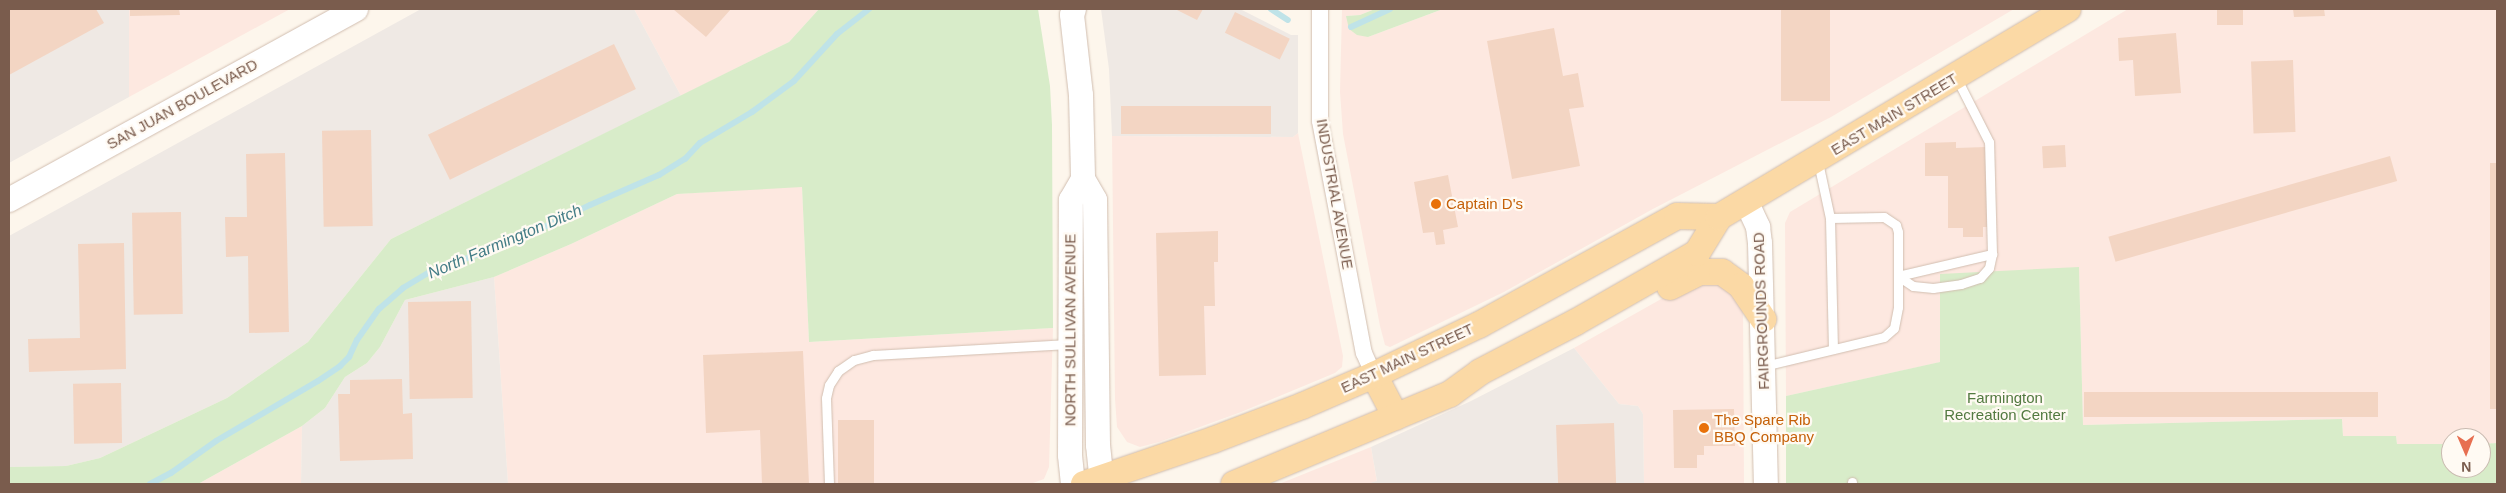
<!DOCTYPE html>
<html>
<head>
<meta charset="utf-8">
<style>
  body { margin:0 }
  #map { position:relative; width:2506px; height:493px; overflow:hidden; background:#fdf6ec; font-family:Arial,sans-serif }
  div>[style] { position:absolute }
  .commercial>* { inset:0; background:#fde8e0 }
  .industrial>* { inset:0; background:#efe9e4 }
  .green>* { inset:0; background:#d8ecc9 }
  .stream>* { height:6px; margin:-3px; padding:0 3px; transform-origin:3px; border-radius:3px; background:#bfe3e8 }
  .building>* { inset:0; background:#f3d5c3; transform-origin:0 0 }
  .roads { filter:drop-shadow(0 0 1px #d1beb0) drop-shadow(0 0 1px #d1beb0) }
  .lane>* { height:9px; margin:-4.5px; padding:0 4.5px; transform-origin:4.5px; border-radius:4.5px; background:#fff }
  .street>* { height:16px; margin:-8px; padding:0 8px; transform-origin:8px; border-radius:8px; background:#fff }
  .secondary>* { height:24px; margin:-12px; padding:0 12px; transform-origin:12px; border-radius:12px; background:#fff }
  .primary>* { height:26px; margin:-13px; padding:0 13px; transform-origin:13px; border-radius:13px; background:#fbd9a5 }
  .dots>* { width:14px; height:14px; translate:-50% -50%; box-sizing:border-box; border:2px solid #fffaf3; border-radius:50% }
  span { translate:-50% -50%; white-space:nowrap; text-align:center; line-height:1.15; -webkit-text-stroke:4.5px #fffaf3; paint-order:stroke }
  .street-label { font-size:15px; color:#7a5c4d }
  .food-label { font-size:15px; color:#c56008 }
  .left { translate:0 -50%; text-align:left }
  .park-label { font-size:15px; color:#537a41 }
  .water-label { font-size:16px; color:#437c86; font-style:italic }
  .frame { position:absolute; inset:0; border:10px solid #7a5c4d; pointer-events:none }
  .north { position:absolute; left:2441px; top:428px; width:50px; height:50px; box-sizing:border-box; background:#fffaf3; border:1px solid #cabbb1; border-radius:50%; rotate:179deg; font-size:14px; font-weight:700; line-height:20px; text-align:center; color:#7a5c4d }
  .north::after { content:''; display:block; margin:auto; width:18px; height:22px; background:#e76f51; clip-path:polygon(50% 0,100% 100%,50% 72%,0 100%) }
</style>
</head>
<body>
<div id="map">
  <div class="commercial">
    <div style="clip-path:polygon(129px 9px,290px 9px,129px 97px)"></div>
    <div style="clip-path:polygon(634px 9px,819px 9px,789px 42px,681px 96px)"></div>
    <div style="clip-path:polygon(1342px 9px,1375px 9px,1360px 15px,1346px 16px,1368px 37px,1443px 9px,2014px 9px,1831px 117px,1651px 210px,1504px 292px,1390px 347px,1385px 345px,1380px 326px,1343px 134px,1340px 92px)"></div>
    <div style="clip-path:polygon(2128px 9px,2497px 9px,2497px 443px,2481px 444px,2481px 438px,2451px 438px,2451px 444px,2397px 444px,2396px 436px,2343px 436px,2342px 419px,2083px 425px,2079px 268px,1941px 362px,1786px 396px,1785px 223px,1790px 212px)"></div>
    <div style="clip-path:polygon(1298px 133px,1343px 356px,1342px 367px,1335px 373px,1241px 412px,1159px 442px,1140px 447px,1127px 442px,1117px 427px,1115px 399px,1112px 136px,1293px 137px)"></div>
    <div style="clip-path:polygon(802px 186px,809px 342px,1053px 328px,1049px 467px,1044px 479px,1030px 484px,508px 484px,494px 277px,571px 244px,677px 194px)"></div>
    <div style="clip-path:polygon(1711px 277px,1743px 305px,1744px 484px,1644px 484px,1643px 414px,1638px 406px,1619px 404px,1574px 348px,1695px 280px)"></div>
    <div style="clip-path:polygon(302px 426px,301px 484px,198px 484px)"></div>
    <div style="clip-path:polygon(1371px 447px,1377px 482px,1367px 484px,1279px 484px)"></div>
  </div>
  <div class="industrial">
    <div style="clip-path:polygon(9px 9px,129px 9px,129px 97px,9px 163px)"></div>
    <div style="clip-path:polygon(421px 9px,634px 9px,681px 96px,391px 239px,308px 342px,227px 398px,100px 458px,66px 466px,9px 467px,9px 236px)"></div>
    <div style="clip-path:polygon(1101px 9px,1240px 9px,1291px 35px,1298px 35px,1298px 133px,1293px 137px,1112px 136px,1109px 69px)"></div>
    <div style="clip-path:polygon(494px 277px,508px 484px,301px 484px,302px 426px,325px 408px,345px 377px,367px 363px,380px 347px,405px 300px)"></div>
    <div style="clip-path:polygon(1574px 348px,1619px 404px,1638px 406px,1643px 414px,1644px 484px,1367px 484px,1377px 481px,1371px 447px,1471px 401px)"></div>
  </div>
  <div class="green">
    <div style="clip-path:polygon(819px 9px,1038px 9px,1050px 86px,1052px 125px,1053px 328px,809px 342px,802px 187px,677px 194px,571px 244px,494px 277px,405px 300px,380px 347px,367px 363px,345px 377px,325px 408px,302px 426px,198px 484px,9px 484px,9px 467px,66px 466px,100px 458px,227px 398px,308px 342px,391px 239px,789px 42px)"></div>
    <div style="clip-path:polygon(1375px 9px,1443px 9px,1368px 37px,1357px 35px,1349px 29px,1346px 16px,1360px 15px)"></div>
    <div style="clip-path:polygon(2079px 267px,2083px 425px,2342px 419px,2343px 436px,2396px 436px,2397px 444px,2451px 444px,2451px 468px,2481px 468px,2481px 444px,2497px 443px,2497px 484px,1786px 484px,1786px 396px,1940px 362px,1940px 274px)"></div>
  </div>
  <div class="stream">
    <div style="left:1271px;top:9px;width:20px;rotate:33deg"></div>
    <div style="left:1351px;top:27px;width:43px;rotate:-24.8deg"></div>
    <div style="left:150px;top:484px;width:24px;rotate:-28deg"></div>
    <div style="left:171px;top:473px;width:55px;rotate:-35.4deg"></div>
    <div style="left:216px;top:441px;width:118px;rotate:-30.5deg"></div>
    <div style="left:318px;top:381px;width:27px;rotate:-34deg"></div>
    <div style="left:340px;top:366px;width:13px;rotate:-45deg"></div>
    <div style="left:349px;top:357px;width:19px;rotate:-65deg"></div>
    <div style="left:357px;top:340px;width:38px;rotate:-55deg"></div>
    <div style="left:379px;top:309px;width:32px;rotate:-41deg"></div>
    <div style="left:403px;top:288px;width:33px;rotate:-31deg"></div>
    <div style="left:431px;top:271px;width:87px;rotate:-19.5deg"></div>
    <div style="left:513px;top:242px;width:85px;rotate:-25.7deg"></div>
    <div style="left:590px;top:205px;width:75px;rotate:-23.5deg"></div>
    <div style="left:659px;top:175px;width:31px;rotate:-32deg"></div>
    <div style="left:685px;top:159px;width:22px;rotate:-47deg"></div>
    <div style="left:700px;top:143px;width:61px;rotate:-30.8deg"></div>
    <div style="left:752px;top:112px;width:52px;rotate:-36.4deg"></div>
    <div style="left:794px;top:81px;width:64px;rotate:-47.5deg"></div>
    <div style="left:837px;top:34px;width:41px;rotate:-38deg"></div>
  </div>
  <div class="building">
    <div style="clip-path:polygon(9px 9px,96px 9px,104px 23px,9px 75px)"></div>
    <div style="clip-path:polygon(130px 9px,179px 9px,180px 15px,130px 16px)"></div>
    <div style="clip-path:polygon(673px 9px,731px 9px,706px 37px)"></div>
    <div style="clip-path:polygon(1175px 9px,1203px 9px,1197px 20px)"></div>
    <div style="left:1781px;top:9px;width:49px;height:92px"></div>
    <div style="left:2217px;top:9px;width:26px;height:16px"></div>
    <div style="clip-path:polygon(2293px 9px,2324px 9px,2325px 16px,2294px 17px)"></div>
    <div style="left:1235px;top:12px;width:61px;height:23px;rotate:26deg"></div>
    <div style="clip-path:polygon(1554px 28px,1563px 76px,1578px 73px,1584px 107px,1569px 109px,1580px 166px,1512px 179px,1487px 41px)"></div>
    <div style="clip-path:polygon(2176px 33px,2181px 93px,2135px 96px,2133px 60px,2119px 61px,2118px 38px)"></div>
    <div style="left:614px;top:44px;width:50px;height:207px;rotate:64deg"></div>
    <div style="left:2293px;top:60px;width:72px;height:42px;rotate:88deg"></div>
    <div style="left:1271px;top:106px;width:28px;height:150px;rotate:90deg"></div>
    <div style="left:371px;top:130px;width:96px;height:49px;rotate:89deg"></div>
    <div style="clip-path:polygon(1956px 142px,1956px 148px,1986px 147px,1987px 227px,1983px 227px,1983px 237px,1963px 237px,1963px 228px,1948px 228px,1948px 176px,1925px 176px,1925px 143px)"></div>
    <div style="left:2065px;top:145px;width:22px;height:23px;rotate:87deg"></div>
    <div style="clip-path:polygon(285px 153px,289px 332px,249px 333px,248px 256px,226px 257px,225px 217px,247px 217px,246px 154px)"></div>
    <div style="left:2390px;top:156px;width:26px;height:293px;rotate:74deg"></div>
    <div style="left:2490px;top:163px;width:7px;height:246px"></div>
    <div style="clip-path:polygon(1448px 175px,1458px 227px,1443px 230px,1445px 244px,1436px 245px,1434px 232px,1423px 233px,1414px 182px)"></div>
    <div style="left:181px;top:212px;width:102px;height:49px;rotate:89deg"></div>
    <div style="clip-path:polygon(1218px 231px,1218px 262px,1214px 262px,1215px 306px,1204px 306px,1206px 375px,1159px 376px,1156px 233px)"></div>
    <div style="clip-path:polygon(124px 243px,126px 369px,29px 372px,28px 339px,80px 338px,78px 244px)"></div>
    <div style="left:471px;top:301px;width:97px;height:63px;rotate:89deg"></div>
    <div style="clip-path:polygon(803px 351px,809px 484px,762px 484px,760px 430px,706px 433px,703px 355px)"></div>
    <div style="clip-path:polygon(402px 379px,403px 414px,412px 413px,413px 459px,340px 461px,338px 394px,350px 394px,350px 380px)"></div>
    <div style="left:121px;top:383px;width:60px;height:48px;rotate:89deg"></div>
    <div style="left:2378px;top:392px;width:25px;height:294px;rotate:90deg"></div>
    <div style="clip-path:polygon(1734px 409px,1735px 446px,1704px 446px,1704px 455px,1697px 455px,1697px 468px,1674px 468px,1673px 410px)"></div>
    <div style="left:838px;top:420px;width:36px;height:64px"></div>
    <div style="left:1614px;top:423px;width:61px;height:58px;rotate:88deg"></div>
  </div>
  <div class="roads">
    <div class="lane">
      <div style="left:1830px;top:218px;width:131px;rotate:88.7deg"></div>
      <div style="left:1898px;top:276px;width:97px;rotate:-13.2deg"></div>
      <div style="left:1992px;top:254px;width:112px;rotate:-91.5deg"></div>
      <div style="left:1989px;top:142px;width:71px;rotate:-116.9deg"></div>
      <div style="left:1898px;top:276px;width:18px;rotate:34deg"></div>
      <div style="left:1913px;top:286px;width:20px;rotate:6deg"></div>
      <div style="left:1933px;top:288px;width:28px;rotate:-8deg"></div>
      <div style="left:1961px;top:284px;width:20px;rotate:-18deg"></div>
      <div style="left:1980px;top:278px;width:13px;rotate:-48deg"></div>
      <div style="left:1989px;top:268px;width:14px;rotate:-78deg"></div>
      <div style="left:1764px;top:366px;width:123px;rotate:-13.6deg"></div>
      <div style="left:1884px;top:337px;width:13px;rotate:-42deg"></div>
      <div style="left:1894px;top:328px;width:21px;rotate:-79deg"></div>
      <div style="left:1898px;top:307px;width:75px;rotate:-90deg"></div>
      <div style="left:1898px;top:232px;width:7px;rotate:-106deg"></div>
      <div style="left:1896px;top:225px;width:14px;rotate:-146deg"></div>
      <div style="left:1884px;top:217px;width:54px;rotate:178.9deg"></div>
      <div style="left:1830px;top:218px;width:57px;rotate:-102.1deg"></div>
      <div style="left:1852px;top:482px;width:2px;rotate:90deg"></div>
      <div style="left:829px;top:484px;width:86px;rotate:-92deg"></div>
      <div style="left:826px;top:398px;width:13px;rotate:-77deg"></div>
      <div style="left:829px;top:385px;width:17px;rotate:-57deg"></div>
      <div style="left:838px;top:371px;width:19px;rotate:-35deg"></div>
      <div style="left:854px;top:360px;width:20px;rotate:-15deg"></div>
      <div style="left:873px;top:355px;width:196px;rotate:-3.2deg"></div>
    </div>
    <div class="street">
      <div style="left:1320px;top:9px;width:112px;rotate:90deg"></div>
      <div style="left:1320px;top:121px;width:236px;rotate:79.3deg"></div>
      <div style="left:1364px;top:353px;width:24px;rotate:66deg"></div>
    </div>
    <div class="secondary">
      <div style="left:1074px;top:9px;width:6px;rotate:108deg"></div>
      <div style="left:1072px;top:15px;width:81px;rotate:83.6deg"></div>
      <div style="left:1081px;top:95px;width:84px;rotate:88.6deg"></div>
      <div style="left:1083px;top:179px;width:24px;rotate:60deg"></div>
      <div style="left:1095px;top:200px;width:245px;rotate:89.3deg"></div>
      <div style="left:1098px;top:445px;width:39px;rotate:84deg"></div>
      <div style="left:9px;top:200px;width:396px;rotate:-28.8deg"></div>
      <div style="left:1746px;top:201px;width:29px;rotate:65deg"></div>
      <div style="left:1758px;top:227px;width:16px;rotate:83deg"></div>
      <div style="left:1760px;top:243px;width:241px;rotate:88.6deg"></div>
      <div style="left:1073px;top:484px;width:29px;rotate:-96deg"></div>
      <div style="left:1070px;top:455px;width:255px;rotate:-89.8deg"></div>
      <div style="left:1071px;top:200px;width:24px;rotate:-60deg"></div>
    </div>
    <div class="primary">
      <div style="left:1670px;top:287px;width:34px;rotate:-27deg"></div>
      <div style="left:1700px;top:272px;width:22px"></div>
      <div style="left:1722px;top:272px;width:24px;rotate:36deg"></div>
      <div style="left:1741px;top:286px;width:40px;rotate:56deg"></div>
      <div style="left:1374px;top:375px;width:47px;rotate:62.4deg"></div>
      <div style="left:1084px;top:484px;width:136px;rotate:-18.8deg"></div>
      <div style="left:1213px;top:440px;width:95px;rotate:-20.9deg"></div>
      <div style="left:1302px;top:406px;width:78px;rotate:-23.3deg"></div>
      <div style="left:1374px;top:375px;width:116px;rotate:-25.5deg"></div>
      <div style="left:1479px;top:325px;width:226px;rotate:-28.8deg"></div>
      <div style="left:1677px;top:216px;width:42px;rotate:1.4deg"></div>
      <div style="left:1234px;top:484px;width:234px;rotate:-22.6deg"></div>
      <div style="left:1450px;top:394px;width:37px;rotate:-36deg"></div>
      <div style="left:1480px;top:372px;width:108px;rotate:-27.5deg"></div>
      <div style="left:1576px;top:322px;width:139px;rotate:-29.7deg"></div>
      <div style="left:1697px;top:253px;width:42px;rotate:-58.6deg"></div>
      <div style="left:1719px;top:217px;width:406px;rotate:-30.8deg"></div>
    </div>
  </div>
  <div class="dots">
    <div style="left:1436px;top:204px;background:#e8710a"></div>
    <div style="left:1704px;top:428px;background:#e8710a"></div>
  </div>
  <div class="street-label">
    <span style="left:182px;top:104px;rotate:-29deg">SAN JUAN BOULEVARD</span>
    <span style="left:1894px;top:114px;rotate:-31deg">EAST MAIN STREET</span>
    <span style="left:1335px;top:194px;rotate:80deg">INDUSTRIAL AVENUE</span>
    <span style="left:1761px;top:311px;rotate:-92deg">FAIRGROUNDS ROAD</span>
    <span style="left:1070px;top:330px;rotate:-90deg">NORTH SULLIVAN AVENUE</span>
    <span style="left:1407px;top:358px;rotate:-25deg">EAST MAIN STREET</span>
  </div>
  <div class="food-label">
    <span class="left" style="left:1446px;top:204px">Captain D's</span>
    <span class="left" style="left:1714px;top:428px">The Spare Rib<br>BBQ Company</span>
  </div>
  <div class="park-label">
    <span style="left:2005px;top:406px">Farmington<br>Recreation Center</span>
  </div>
  <div class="water-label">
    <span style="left:505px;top:242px;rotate:-23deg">North Farmington Ditch</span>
  </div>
  <div class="frame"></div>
  <div class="north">N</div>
</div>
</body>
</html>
